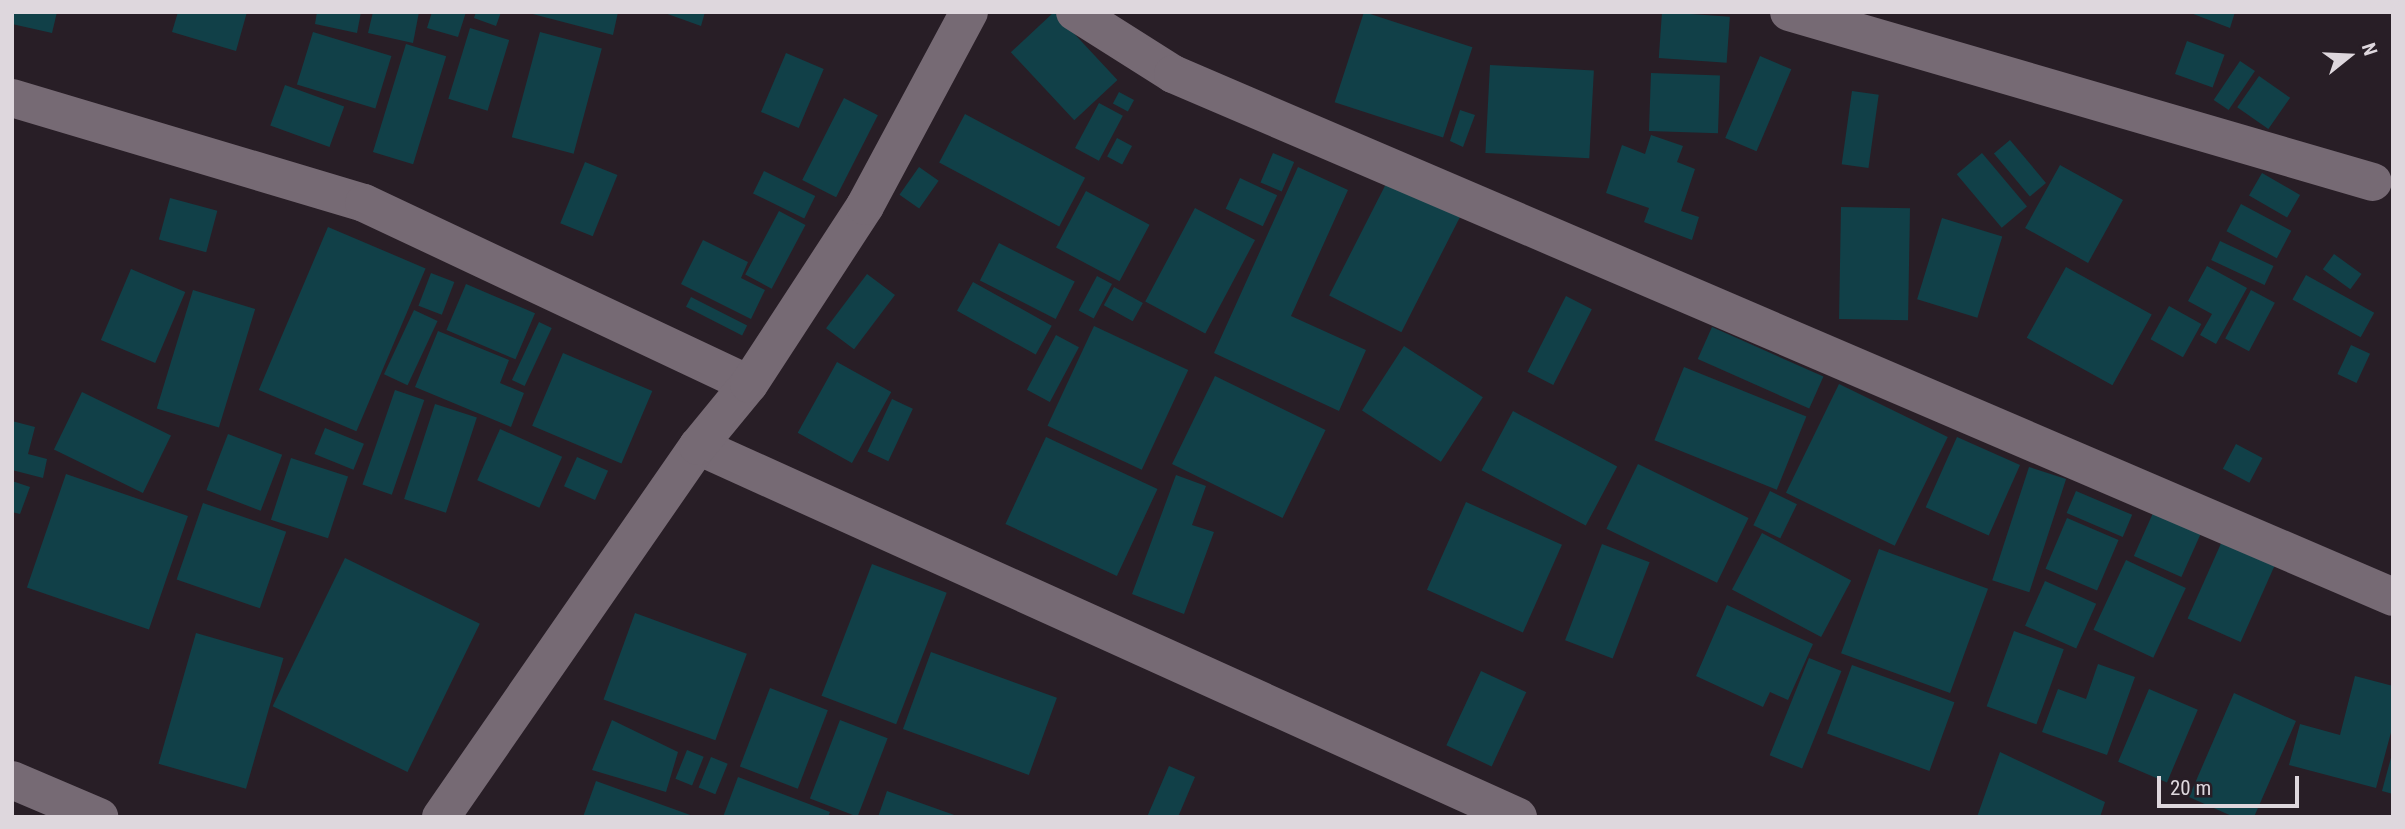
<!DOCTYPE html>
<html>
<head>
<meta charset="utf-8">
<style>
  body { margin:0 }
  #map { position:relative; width:2405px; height:829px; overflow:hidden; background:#281e26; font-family:"Roboto Condensed",sans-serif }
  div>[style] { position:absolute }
  .building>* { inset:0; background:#114048; transform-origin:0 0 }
  .minor>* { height:38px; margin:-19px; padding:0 19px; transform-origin:19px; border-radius:19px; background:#766a74 }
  span { translate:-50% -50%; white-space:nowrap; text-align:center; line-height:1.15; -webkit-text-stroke:5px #281e26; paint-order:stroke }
  .frame { position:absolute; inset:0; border:14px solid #ded7dd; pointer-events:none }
  .north { position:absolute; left:2314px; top:21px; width:70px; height:70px; -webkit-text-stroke:5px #281e26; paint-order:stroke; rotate:72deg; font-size:19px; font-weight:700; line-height:28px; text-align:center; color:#ded7dd }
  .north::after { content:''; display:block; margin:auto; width:24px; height:32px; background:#ded7dd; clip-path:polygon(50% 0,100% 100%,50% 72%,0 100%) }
  .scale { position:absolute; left:2157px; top:776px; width:142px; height:32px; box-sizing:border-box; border:4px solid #ded7dd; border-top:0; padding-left:9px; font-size:21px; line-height:24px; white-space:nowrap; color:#ded7dd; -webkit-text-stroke:5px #281e26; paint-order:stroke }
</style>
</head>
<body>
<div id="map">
  <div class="building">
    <div style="clip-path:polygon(12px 12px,57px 12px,52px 33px,12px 24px)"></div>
    <div style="clip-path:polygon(178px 12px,247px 12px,236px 51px,172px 32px)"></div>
    <div style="clip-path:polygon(317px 12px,361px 12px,357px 33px,315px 24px)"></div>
    <div style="clip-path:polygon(373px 12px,419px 12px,413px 43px,368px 33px)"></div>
    <div style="clip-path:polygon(432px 12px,466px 12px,458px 37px,427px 28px)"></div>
    <div style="clip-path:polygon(476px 12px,501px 12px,496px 26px,474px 18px)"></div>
    <div style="clip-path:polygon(525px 12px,618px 12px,613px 35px)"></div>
    <div style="clip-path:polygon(662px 12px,705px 12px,701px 26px)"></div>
    <div style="left:1054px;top:12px;width:93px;height:59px;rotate:47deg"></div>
    <div style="left:1364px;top:12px;width:114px;height:95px;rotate:18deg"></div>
    <div style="left:1662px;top:12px;width:68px;height:46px;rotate:4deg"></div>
    <div style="clip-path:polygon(2188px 12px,2235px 12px,2230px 28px)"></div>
    <div style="left:470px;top:28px;width:41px;height:74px;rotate:17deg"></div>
    <div style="left:313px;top:32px;width:82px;height:55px;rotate:17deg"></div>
    <div style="left:540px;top:32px;width:64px;height:109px;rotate:15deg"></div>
    <div style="left:2187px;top:41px;width:40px;height:35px;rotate:20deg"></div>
    <div style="left:406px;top:44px;width:42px;height:113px;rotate:17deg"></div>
    <div style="left:786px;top:53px;width:41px;height:64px;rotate:23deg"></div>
    <div style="left:1760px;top:56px;width:34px;height:89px;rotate:23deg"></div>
    <div style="left:2240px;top:61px;width:18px;height:47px;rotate:34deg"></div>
    <div style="left:1490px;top:65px;width:104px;height:88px;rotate:3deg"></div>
    <div style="left:1651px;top:73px;width:69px;height:58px;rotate:2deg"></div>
    <div style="left:2259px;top:76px;width:38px;height:38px;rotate:35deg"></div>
    <div style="left:285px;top:85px;width:63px;height:43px;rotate:20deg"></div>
    <div style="left:1852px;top:91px;width:27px;height:74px;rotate:8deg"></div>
    <div style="left:1119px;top:92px;width:17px;height:13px;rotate:28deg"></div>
    <div style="left:844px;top:98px;width:38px;height:92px;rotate:27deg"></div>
    <div style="left:1099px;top:103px;width:27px;height:51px;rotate:28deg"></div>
    <div style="clip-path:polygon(1460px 110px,1475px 115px,1463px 147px,1450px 141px)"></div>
    <div style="left:965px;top:114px;width:136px;height:55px;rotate:28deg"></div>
    <div style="clip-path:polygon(1651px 135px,1683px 146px,1677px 162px,1695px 169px,1681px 211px,1699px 217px,1692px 240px,1644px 222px,1649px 208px,1606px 193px,1622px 145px,1645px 154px)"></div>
    <div style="left:1117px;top:138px;width:17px;height:21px;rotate:28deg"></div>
    <div style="left:2010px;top:140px;width:56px;height:21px;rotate:50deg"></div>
    <div style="left:1273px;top:153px;width:23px;height:32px;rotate:23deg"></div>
    <div style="left:1982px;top:153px;width:70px;height:33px;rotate:50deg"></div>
    <div style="left:585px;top:162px;width:35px;height:66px;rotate:22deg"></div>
    <div style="left:2060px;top:165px;width:72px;height:72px;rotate:29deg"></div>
    <div style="left:919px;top:167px;width:24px;height:34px;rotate:35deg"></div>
    <div style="clip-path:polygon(1298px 167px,1348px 190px,1291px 316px,1366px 350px,1339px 411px,1214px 353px)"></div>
    <div style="left:764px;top:171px;width:57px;height:25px;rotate:26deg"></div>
    <div style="left:2262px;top:173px;width:44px;height:26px;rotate:30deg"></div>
    <div style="left:1390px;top:176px;width:81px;height:134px;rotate:27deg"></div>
    <div style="left:1240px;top:178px;width:41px;height:34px;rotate:25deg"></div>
    <div style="left:1086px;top:191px;width:72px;height:64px;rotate:28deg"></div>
    <div style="left:170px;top:198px;width:49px;height:43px;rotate:15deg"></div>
    <div style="left:2241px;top:204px;width:57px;height:31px;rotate:28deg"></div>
    <div style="left:1841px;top:207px;width:69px;height:112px;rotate:1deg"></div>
    <div style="left:1195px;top:208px;width:68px;height:106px;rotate:28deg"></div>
    <div style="left:779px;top:211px;width:30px;height:72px;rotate:28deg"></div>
    <div style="left:1942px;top:218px;width:63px;height:85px;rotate:17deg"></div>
    <div style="left:328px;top:227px;width:106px;height:177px;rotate:23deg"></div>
    <div style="clip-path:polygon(703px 240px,748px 262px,741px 278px,765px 290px,751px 319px,681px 284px)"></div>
    <div style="left:2220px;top:241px;width:59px;height:21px;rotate:25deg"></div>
    <div style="left:999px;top:243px;width:85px;height:42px;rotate:27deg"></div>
    <div style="left:2334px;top:254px;width:34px;height:19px;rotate:36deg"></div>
    <div style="clip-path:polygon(2207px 266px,2247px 288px,2216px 344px,2200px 335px,2212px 314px,2188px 301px)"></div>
    <div style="left:2066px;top:267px;width:98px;height:81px;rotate:29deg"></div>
    <div style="left:131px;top:269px;width:59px;height:77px;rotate:23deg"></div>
    <div style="left:431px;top:273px;width:25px;height:35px;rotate:21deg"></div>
    <div style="left:867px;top:274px;width:35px;height:68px;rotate:37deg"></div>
    <div style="left:2306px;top:275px;width:78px;height:28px;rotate:29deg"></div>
    <div style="left:1097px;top:276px;width:17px;height:39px;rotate:28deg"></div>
    <div style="left:973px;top:282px;width:90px;height:33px;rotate:29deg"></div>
    <div style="left:466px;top:284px;width:75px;height:50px;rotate:23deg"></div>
    <div style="left:1114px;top:287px;width:33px;height:21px;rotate:29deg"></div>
    <div style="left:193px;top:290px;width:65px;height:124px;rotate:17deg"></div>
    <div style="left:2251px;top:290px;width:27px;height:55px;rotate:28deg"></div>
    <div style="left:1566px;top:296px;width:29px;height:85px;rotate:27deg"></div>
    <div style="left:691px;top:297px;width:63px;height:11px;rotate:27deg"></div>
    <div style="left:2169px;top:306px;width:37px;height:38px;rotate:29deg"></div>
    <div style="left:414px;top:310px;width:26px;height:71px;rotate:25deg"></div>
    <div style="left:539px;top:322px;width:14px;height:64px;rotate:25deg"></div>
    <div style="left:1094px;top:326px;width:104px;height:110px;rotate:25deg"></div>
    <div style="left:1712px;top:327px;width:122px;height:35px;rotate:24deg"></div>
    <div style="clip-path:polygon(438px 331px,509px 360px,500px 383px,524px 393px,511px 427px,415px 387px)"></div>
    <div style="left:1056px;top:335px;width:26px;height:62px;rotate:28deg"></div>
    <div style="left:2351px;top:345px;width:21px;height:32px;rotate:25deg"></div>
    <div style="left:1404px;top:346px;width:94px;height:77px;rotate:33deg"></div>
    <div style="left:563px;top:353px;width:97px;height:79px;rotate:23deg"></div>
    <div style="left:837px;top:362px;width:62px;height:81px;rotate:29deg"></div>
    <div style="left:1684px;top:367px;width:132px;height:79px;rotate:22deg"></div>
    <div style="left:1215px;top:376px;width:123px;height:98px;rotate:26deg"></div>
    <div style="left:1839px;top:384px;width:121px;height:121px;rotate:26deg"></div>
    <div style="left:395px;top:390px;width:31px;height:100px;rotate:19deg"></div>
    <div style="left:82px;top:392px;width:99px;height:64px;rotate:26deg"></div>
    <div style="left:892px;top:399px;width:23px;height:58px;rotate:25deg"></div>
    <div style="left:435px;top:404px;width:44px;height:100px;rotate:18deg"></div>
    <div style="left:1513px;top:411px;width:118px;height:67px;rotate:28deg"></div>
    <div style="clip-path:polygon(12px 421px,35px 427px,28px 454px,47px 459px,43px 478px,12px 470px)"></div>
    <div style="left:325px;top:428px;width:42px;height:28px;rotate:22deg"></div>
    <div style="left:500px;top:429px;width:68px;height:56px;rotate:24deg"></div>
    <div style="left:228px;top:434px;width:58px;height:60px;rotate:21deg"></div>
    <div style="left:1046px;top:437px;width:123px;height:96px;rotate:25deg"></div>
    <div style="left:1957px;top:437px;width:69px;height:77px;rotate:24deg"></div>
    <div style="left:2236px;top:444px;width:30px;height:28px;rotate:28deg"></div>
    <div style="left:577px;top:457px;width:34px;height:32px;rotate:24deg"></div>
    <div style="left:291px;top:458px;width:60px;height:65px;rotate:18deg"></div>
    <div style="left:1638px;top:464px;width:123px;height:72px;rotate:26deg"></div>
    <div style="left:2029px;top:467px;width:39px;height:119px;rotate:18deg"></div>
    <div style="left:66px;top:474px;width:129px;height:120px;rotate:19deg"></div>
    <div style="clip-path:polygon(1176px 475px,1206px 486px,1192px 525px,1214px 532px,1184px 614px,1132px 594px)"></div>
    <div style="clip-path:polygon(12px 481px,30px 487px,20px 514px,12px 512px)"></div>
    <div style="left:1770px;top:491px;width:30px;height:38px;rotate:26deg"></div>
    <div style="left:2076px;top:491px;width:61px;height:24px;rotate:23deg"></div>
    <div style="left:1466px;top:502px;width:105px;height:96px;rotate:24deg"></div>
    <div style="left:203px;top:503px;width:88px;height:81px;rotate:19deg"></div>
    <div style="left:2153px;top:513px;width:52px;height:47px;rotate:24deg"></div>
    <div style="left:2067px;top:518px;width:56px;height:55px;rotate:23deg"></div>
    <div style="left:1762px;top:533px;width:101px;height:64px;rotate:28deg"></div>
    <div style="left:2223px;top:539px;width:58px;height:87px;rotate:24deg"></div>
    <div style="left:1602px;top:544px;width:51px;height:103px;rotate:21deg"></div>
    <div style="left:1879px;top:549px;width:116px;height:111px;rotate:20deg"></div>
    <div style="left:345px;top:558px;width:150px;height:165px;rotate:26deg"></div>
    <div style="left:2126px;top:560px;width:66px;height:77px;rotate:25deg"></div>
    <div style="left:872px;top:564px;width:80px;height:141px;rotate:21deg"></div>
    <div style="left:2045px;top:581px;width:56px;height:49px;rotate:24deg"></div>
    <div style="clip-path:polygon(1727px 605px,1813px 644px,1788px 700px,1770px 692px,1763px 707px,1696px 676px)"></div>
    <div style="left:635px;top:613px;width:119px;height:92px;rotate:20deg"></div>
    <div style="left:2014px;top:631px;width:53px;height:80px;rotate:20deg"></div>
    <div style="left:196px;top:633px;width:91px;height:136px;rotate:16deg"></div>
    <div style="left:931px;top:652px;width:134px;height:82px;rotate:20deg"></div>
    <div style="left:1809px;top:658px;width:35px;height:105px;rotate:22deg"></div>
    <div style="clip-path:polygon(2098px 664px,2135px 677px,2107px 755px,2042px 732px,2058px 689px,2086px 699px)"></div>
    <div style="left:1852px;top:665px;width:109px;height:73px;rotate:20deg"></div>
    <div style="left:1481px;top:671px;width:50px;height:82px;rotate:25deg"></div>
    <div style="clip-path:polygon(2355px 676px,2393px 686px,2393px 725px,2376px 788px,2289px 765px,2300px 724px,2340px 735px)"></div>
    <div style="left:770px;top:688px;width:62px;height:84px;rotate:21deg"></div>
    <div style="left:2149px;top:689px;width:53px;height:79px;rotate:23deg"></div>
    <div style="clip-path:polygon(2234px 693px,2296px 721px,2254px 817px,2234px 817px,2189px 797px)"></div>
    <div style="clip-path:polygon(612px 720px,678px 752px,666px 792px,592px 770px)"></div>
    <div style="left:840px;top:720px;width:51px;height:84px;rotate:21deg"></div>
    <div style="left:687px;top:750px;width:18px;height:31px;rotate:22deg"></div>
    <div style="clip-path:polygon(2000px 752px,2105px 802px,2100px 817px,1977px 817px)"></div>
    <div style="clip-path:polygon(2392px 754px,2393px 754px,2393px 794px,2382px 791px)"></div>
    <div style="left:711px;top:757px;width:18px;height:33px;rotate:22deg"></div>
    <div style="clip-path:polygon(1169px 766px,1195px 777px,1178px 817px,1147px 817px)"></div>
    <div style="clip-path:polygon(738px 777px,830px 812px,828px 817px,723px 817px)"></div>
    <div style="clip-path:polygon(596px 781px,693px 816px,693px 817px,583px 817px)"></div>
    <div style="clip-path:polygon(887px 791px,957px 816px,957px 817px,878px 817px)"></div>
  </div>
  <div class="minor">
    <div style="left:1075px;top:12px;width:116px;rotate:32.3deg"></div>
    <div style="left:1173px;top:74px;width:1327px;rotate:23.2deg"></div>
    <div style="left:1789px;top:12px;width:608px;rotate:16.23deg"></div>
    <div style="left:12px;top:98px;width:367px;rotate:16.6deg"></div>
    <div style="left:364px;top:203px;width:425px;rotate:25.2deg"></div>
    <div style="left:698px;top:446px;width:900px;rotate:24.34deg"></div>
    <div style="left:12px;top:780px;width:95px;rotate:23deg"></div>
    <div style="left:441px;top:817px;width:451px;rotate:-55.3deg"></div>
    <div style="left:698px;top:446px;width:80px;rotate:-50.6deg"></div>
    <div style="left:749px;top:384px;width:212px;rotate:-56.9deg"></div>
    <div style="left:865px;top:206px;width:220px;rotate:-61.8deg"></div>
  </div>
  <div class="frame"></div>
  <div class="north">N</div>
  <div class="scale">20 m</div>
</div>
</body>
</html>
